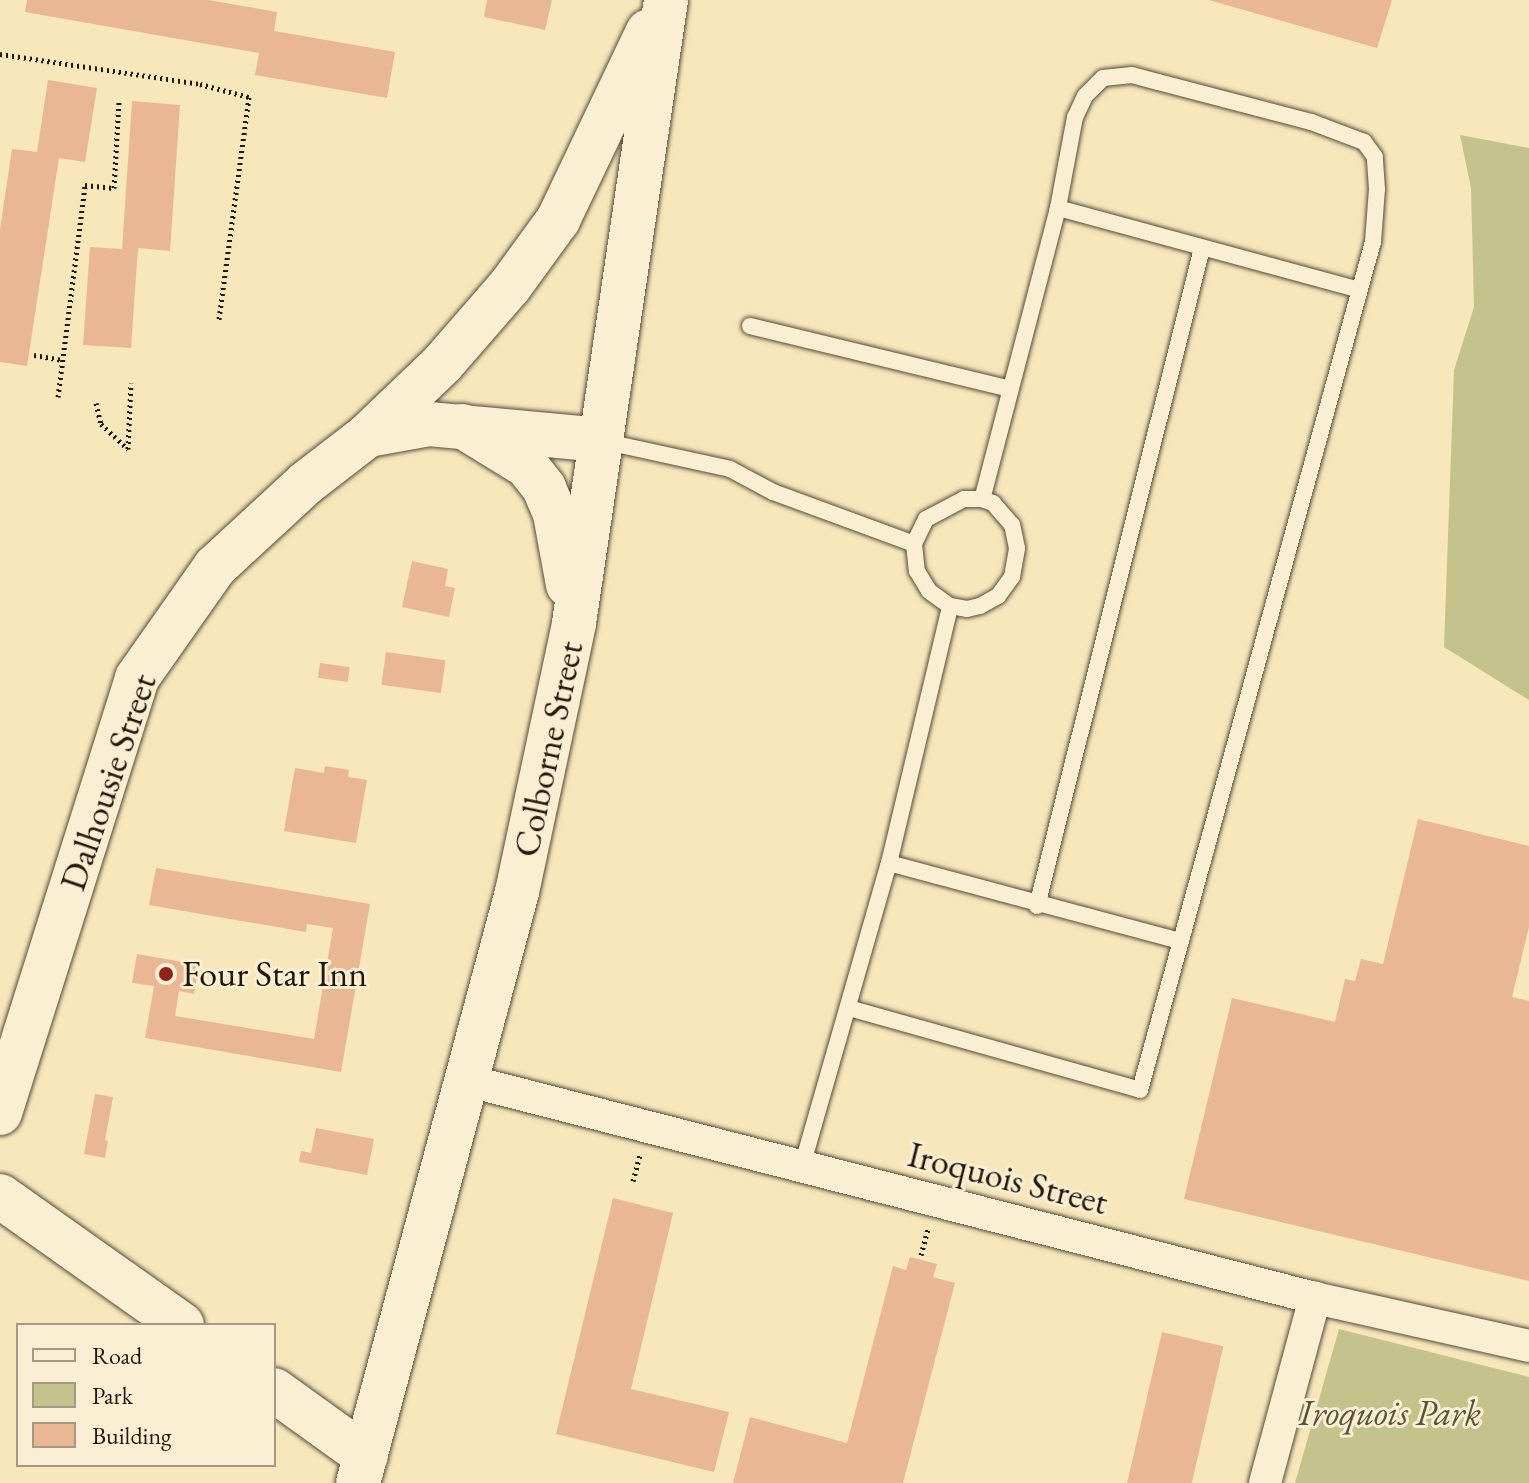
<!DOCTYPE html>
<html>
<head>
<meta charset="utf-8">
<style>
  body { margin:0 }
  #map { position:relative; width:1529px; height:1483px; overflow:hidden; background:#f7e7bb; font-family:"EB Garamond",serif }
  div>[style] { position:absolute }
  .green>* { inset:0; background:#c4c38b }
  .building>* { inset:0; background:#eab793; transform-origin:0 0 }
  .path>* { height:5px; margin-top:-2.5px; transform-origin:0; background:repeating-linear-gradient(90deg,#20170d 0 2px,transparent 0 6px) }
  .roads { filter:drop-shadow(0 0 2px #564b38) drop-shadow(0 0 2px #564b38) }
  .lane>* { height:16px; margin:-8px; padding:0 8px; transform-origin:8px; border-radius:8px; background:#faefd3 }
  .street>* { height:32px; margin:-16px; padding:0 16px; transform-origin:16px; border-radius:16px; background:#faefd3 }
  .secondary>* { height:44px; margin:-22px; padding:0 22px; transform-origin:22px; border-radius:22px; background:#faefd3 }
  .dots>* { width:22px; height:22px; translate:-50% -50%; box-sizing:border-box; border:4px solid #faefd3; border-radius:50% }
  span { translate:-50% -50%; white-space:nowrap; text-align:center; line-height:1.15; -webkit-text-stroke:6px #faefd3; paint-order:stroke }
  .street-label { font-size:36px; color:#20170d }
  .poi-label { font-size:36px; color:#20170d }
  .left { translate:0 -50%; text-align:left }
  .park-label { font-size:36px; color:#595339; font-style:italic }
  .legend { position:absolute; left:16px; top:1323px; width:260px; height:144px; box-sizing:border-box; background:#faefd3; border:2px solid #a39984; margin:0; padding:10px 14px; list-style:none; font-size:24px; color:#20170d }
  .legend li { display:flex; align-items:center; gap:16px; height:40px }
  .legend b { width:40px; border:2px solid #a39984 }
</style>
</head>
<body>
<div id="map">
  <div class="green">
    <div style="clip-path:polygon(1460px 135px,1529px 148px,1529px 700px,1444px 647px,1454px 370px,1474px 307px,1471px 188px)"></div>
    <div style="clip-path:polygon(1339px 1329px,1529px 1377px,1529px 1483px,1295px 1483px)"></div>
  </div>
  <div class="building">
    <div style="clip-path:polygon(27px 0,208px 0,277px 12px,274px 31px,395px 52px,387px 98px,255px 75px,259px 53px,25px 12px)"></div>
    <div style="clip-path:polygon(487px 0,552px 0,545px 30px,484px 17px)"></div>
    <div style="clip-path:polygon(1209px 0,1392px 0,1377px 48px)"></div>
    <div style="clip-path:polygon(48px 80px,97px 88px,85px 162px,59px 158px,27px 366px,0 362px,0 229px,12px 149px,37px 152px)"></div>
    <div style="clip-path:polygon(132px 101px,180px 105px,170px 251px,138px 248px,131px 348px,83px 345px,90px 247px,122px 249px)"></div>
    <div style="clip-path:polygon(412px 561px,448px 569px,445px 586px,455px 588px,449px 617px,402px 607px)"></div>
    <div style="left:386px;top:652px;width:60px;height:33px;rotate:8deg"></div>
    <div style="left:320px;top:663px;width:30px;height:15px;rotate:8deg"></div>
    <div style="clip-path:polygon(325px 766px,349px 770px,348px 777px,367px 780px,356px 843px,284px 831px,295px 768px,324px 773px)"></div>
    <div style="clip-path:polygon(1418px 819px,1529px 846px,1529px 927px,1512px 997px,1529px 1001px,1529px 1281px,1184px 1199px,1232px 998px,1335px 1022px,1345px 979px,1355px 981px,1361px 959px,1383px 964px)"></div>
    <div style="clip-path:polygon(156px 868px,370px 904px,341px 1072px,145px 1038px,154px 986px,132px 983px,137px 954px,199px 965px,194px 994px,179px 991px,175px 1016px,314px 1039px,333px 928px,307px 924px,306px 932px,149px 905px)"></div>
    <div style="clip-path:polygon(95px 1094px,113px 1097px,105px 1140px,108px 1141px,105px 1158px,84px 1154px)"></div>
    <div style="clip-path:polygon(316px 1128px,374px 1139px,367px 1175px,299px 1162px,301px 1151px,311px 1153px)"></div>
    <div style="clip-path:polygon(613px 1198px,673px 1213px,631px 1389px,729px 1412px,714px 1472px,556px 1434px)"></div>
    <div style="clip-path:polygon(910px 1257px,937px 1264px,933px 1277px,955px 1283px,903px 1483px,733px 1483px,750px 1417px,847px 1443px,893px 1266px,906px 1270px)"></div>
    <div style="left:1162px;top:1332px;width:63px;height:155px;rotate:13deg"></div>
  </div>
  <div class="path">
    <div style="left:0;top:54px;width:202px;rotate:8.5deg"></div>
    <div style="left:200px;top:84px;width:51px;rotate:14.9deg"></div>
    <div style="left:249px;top:97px;width:225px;rotate:97.7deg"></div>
    <div style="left:34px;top:355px;width:29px;rotate:10deg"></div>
    <div style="left:58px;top:397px;width:214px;rotate:-82.7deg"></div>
    <div style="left:85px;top:185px;width:29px;rotate:6deg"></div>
    <div style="left:114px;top:188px;width:86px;rotate:-86.7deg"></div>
    <div style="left:96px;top:403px;width:22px;rotate:77deg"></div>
    <div style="left:101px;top:424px;width:37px;rotate:43deg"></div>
    <div style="left:128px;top:449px;width:66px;rotate:-87.4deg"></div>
    <div style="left:633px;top:1181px;width:27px;rotate:-75deg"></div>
    <div style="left:921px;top:1255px;width:27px;rotate:-75deg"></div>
  </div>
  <div class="roads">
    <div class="lane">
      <div style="left:1058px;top:208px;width:312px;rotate:15.2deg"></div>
      <div style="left:750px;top:326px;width:268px;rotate:13.6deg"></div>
      <div style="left:602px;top:441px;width:131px;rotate:12.3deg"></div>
      <div style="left:730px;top:469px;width:49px;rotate:28.1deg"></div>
      <div style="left:773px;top:492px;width:150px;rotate:20.2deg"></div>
      <div style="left:914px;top:544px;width:27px;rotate:84deg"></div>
      <div style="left:917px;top:571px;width:23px;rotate:59deg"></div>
      <div style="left:929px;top:591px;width:26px;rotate:36deg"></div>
      <div style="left:950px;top:606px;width:17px;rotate:10deg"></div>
      <div style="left:967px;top:609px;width:13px;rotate:-13deg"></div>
      <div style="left:980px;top:606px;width:21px;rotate:-29deg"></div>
      <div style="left:998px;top:596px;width:24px;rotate:-54deg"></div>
      <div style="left:1012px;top:577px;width:29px;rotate:-80deg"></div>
      <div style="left:1017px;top:548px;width:24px;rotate:-102deg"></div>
      <div style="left:1012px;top:525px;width:29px;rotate:-131deg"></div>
      <div style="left:993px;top:503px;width:12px;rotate:-160deg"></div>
      <div style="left:982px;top:499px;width:18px;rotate:180deg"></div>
      <div style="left:964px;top:499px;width:43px;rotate:152.2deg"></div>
      <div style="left:926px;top:519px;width:28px;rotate:116deg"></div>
      <div style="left:889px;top:863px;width:302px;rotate:15deg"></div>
      <div style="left:1037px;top:906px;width:678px;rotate:-75.92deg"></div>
      <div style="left:849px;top:1008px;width:302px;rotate:15.7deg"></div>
      <div style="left:1140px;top:1090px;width:879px;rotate:-74.64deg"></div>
      <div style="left:1373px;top:242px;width:53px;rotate:-85.7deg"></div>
      <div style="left:1377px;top:189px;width:32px;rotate:-94deg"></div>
      <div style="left:1375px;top:157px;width:19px;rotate:-126deg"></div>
      <div style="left:1364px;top:142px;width:57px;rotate:-159.3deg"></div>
      <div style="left:1311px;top:122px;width:158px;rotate:-165.3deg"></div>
      <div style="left:1158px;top:82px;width:27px;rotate:-165deg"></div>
      <div style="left:1132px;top:75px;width:29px;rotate:174deg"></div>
      <div style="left:1103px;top:78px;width:25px;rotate:135deg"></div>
      <div style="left:1085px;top:96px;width:23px;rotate:115deg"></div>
      <div style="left:1075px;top:117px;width:93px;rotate:100.6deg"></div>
      <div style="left:1058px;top:208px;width:301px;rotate:104.6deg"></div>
      <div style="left:802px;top:1166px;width:315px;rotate:-74deg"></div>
      <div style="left:889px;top:863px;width:264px;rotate:-76.6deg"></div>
    </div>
    <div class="street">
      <div style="left:469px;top:1081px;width:873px;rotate:14.39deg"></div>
      <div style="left:1315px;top:1298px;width:219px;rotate:12.6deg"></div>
      <div style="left:1265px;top:1483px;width:192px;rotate:-74.9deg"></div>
    </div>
    <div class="secondary">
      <div style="left:462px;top:426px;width:76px;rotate:31.6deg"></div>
      <div style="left:527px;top:466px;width:28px;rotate:52deg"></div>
      <div style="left:544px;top:488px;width:28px;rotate:67deg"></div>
      <div style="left:555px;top:514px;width:72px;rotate:79.6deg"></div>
      <div style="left:368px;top:435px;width:62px;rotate:-10.2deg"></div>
      <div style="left:429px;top:424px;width:173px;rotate:5.3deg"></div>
      <div style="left:0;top:1113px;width:456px;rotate:-72.5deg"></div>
      <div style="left:137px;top:678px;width:136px;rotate:-54.9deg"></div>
      <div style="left:215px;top:567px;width:124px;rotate:-42.7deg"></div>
      <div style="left:306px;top:483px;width:78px;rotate:-37.7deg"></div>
      <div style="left:368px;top:435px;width:104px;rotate:-43.8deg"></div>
      <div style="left:443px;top:363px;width:102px;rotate:-49deg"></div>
      <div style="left:510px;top:286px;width:82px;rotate:-54deg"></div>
      <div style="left:558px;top:220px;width:209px;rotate:-64.5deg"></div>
      <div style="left:0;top:1196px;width:223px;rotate:35.3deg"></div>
      <div style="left:274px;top:1390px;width:113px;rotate:35.7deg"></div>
      <div style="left:358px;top:1483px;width:612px;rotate:-74.94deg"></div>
      <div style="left:517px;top:892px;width:275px;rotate:-78deg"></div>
      <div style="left:574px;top:623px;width:630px;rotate:-81.6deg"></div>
    </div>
  </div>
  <div class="dots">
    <div style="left:166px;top:974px;background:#8f2418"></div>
  </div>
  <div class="street-label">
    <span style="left:548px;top:749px;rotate:-78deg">Colborne Street</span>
    <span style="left:108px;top:782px;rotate:-71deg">Dalhousie Street</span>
    <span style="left:1008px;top:1178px;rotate:14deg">Iroquois Street</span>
  </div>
  <div class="poi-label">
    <span class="left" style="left:182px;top:974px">Four Star Inn</span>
  </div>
  <div class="park-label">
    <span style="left:1390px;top:1413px">Iroquois Park</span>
  </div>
  <ul class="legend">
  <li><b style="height:10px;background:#faefd3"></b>Road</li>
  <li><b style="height:22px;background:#c4c38b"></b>Park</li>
  <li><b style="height:22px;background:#eab793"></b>Building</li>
  </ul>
</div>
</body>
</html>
